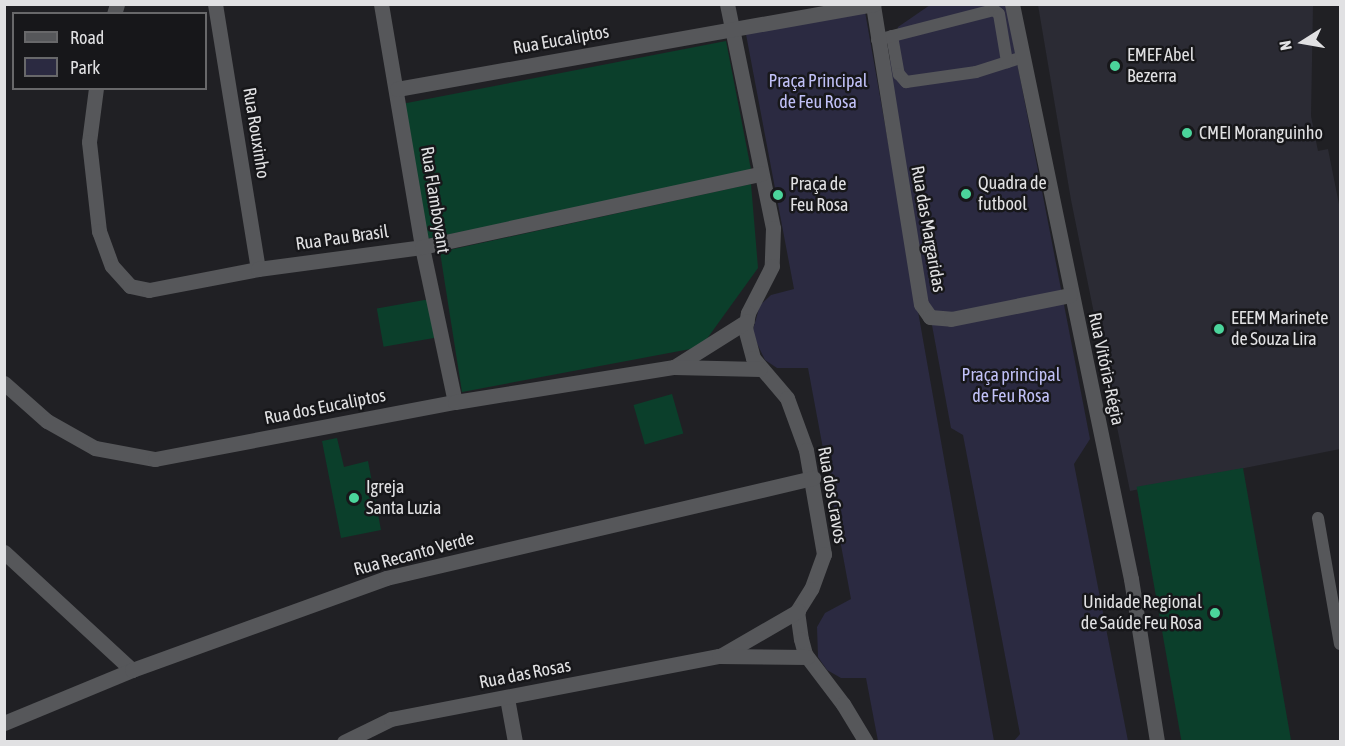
<!DOCTYPE html>
<html>
<head>
<meta charset="utf-8">
<style>
  body { margin:0 }
  #map { position:relative; width:1345px; height:746px; overflow:hidden; background:#202024; font-family:"Asap Condensed",sans-serif }
  div>[style] { position:absolute }
  .built>* { inset:0; background:#2b2b34 }
  .green>* { inset:0; background:#2b2a41 }
  .building>* { inset:0; background:#0b3f2b; transform-origin:0 0 }
  .service>* { height:12px; margin:-6px; padding:0 6px; transform-origin:6px; border-radius:6px; background:#56575a }
  .minor>* { height:15px; margin:-7.5px; padding:0 7.5px; transform-origin:7.5px; border-radius:7.5px; background:#56575a }
  .dots>* { width:16px; height:16px; translate:-50% -50%; box-sizing:border-box; border:3px solid #17171a; border-radius:50% }
  span { translate:-50% -50%; white-space:nowrap; text-align:center; line-height:1.15; -webkit-text-stroke:5px #17171a; paint-order:stroke }
  .street-label { font-size:18px; color:#e1e1e3 }
  .poi-label { font-size:18px; color:#e1e1e3 }
  .left { translate:0 -50%; text-align:left }
  .right { translate:-100% -50%; text-align:right }
  .park-label { font-size:18px; color:#c1c1f7 }
  .frame { position:absolute; inset:0; border:6px solid #e1e1e3; pointer-events:none }
  .legend { position:absolute; left:12px; top:12px; width:195px; height:78px; box-sizing:border-box; background:#17171a; border:2px solid #68686a; margin:0; padding:8px 10px; list-style:none; font-size:18px; color:#e1e1e3 }
  .legend li { display:flex; align-items:center; gap:12px; height:30px }
  .legend b { width:30px; border:2px solid #68686a }
  .north { position:absolute; left:1273px; top:12px; width:60px; height:60px; -webkit-text-stroke:4px #17171a; paint-order:stroke; rotate:259deg; font-size:16px; font-weight:700; line-height:24px; text-align:center; color:#e1e1e3 }
  .north::after { content:''; display:block; margin:auto; width:21px; height:27px; background:#e1e1e3; clip-path:polygon(50% 0,100% 100%,50% 72%,0 100%) }
</style>
</head>
<body>
<div id="map">
  <div class="built">
    <div style="clip-path:polygon(1038px 5px,1313px 5px,1311px 116px,1318px 151px,1328px 149px,1340px 209px,1340px 449px,1130px 491px,1071px 200px)"></div>
  </div>
  <div class="green">
    <div style="clip-path:polygon(930px 5px,1006px 5px,1090px 439px,1074px 464px,1128px 741px,1014px 741px,1020px 734px,963px 435px,951px 428px,886px 76px,898px 27px)"></div>
    <div style="clip-path:polygon(864px 6px,994px 741px,878px 741px,866px 678px,841px 678px,827px 670px,818px 657px,817px 627px,825px 613px,851px 599px,808px 368px,777px 368px,765px 360px,752px 333px,760px 305px,771px 295px,794px 289px,745px 29px)"></div>
  </div>
  <div class="building">
    <div style="left:726px;top:41px;width:137px;height:333px;rotate:79deg"></div>
    <div style="clip-path:polygon(751px 184px,758px 268px,701px 347px,462px 392px,440px 252px)"></div>
    <div style="left:430px;top:299px;width:39px;height:54px;rotate:80deg"></div>
    <div style="left:672px;top:394px;width:41px;height:40px;rotate:74deg"></div>
    <div style="clip-path:polygon(337px 438px,344px 467px,368px 461px,381px 530px,341px 538px,322px 441px)"></div>
    <div style="left:1243px;top:468px;width:278px;height:108px;rotate:80deg"></div>
  </div>
  <div class="service">
    <div style="left:892px;top:36px;width:39px;rotate:80deg"></div>
    <div style="left:899px;top:74px;width:11px;rotate:49deg"></div>
    <div style="left:906px;top:82px;width:71px;rotate:-8.1deg"></div>
    <div style="left:976px;top:72px;width:49px;rotate:-17.7deg"></div>
    <div style="left:877px;top:40px;width:121px;rotate:-14.4deg"></div>
    <div style="left:994px;top:10px;width:6px;rotate:39deg"></div>
    <div style="left:999px;top:14px;width:49px;rotate:80.5deg"></div>
    <div style="left:1318px;top:518px;width:128px;rotate:80.1deg"></div>
  </div>
  <div class="minor">
    <div style="left:215px;top:4px;width:268px;rotate:80.8deg"></div>
    <div style="left:381px;top:4px;width:246px;rotate:80.4deg"></div>
    <div style="left:422px;top:247px;width:158px;rotate:78deg"></div>
    <div style="left:727px;top:4px;width:229px;rotate:78.4deg"></div>
    <div style="left:773px;top:228px;width:38px;rotate:92deg"></div>
    <div style="left:772px;top:266px;width:53px;rotate:117.1deg"></div>
    <div style="left:748px;top:313px;width:15px;rotate:101deg"></div>
    <div style="left:745px;top:328px;width:31px;rotate:75deg"></div>
    <div style="left:753px;top:358px;width:52px;rotate:49.6deg"></div>
    <div style="left:787px;top:398px;width:55px;rotate:69.9deg"></div>
    <div style="left:806px;top:450px;width:106px;rotate:80.2deg"></div>
    <div style="left:824px;top:554px;width:37px;rotate:110deg"></div>
    <div style="left:811px;top:589px;width:26px;rotate:122deg"></div>
    <div style="left:797px;top:611px;width:28px;rotate:82deg"></div>
    <div style="left:801px;top:639px;width:16px;rotate:75deg"></div>
    <div style="left:805px;top:654px;width:63px;rotate:52.8deg"></div>
    <div style="left:843px;top:704px;width:44px;rotate:58.8deg"></div>
    <div style="left:1012px;top:4px;width:587px;rotate:78.31deg"></div>
    <div style="left:1131px;top:579px;width:165px;rotate:80.9deg"></div>
    <div style="left:873px;top:5px;width:303px;rotate:80.9deg"></div>
    <div style="left:921px;top:304px;width:16px;rotate:55deg"></div>
    <div style="left:930px;top:317px;width:21px;rotate:5deg"></div>
    <div style="left:951px;top:319px;width:121px;rotate:-11.4deg"></div>
    <div style="left:114px;top:14px;width:10px;rotate:-73deg"></div>
    <div style="left:96px;top:88px;width:54px;rotate:97.4deg"></div>
    <div style="left:89px;top:142px;width:90px;rotate:83.6deg"></div>
    <div style="left:99px;top:231px;width:37px;rotate:70deg"></div>
    <div style="left:112px;top:266px;width:27px;rotate:48deg"></div>
    <div style="left:130px;top:286px;width:19px;rotate:12deg"></div>
    <div style="left:149px;top:290px;width:111px;rotate:-10.9deg"></div>
    <div style="left:258px;top:269px;width:165px;rotate:-7.6deg"></div>
    <div style="left:422px;top:247px;width:347px;rotate:-12.2deg"></div>
    <div style="left:397px;top:89px;width:484px;rotate:-10.1deg"></div>
    <div style="left:674px;top:367px;width:86px;rotate:-32.2deg"></div>
    <div style="left:4px;top:383px;width:57px;rotate:41.5deg"></div>
    <div style="left:47px;top:421px;width:55px;rotate:29.4deg"></div>
    <div style="left:95px;top:448px;width:61px;rotate:10.4deg"></div>
    <div style="left:155px;top:459px;width:305px;rotate:-10.8deg"></div>
    <div style="left:455px;top:402px;width:222px;rotate:-9.1deg"></div>
    <div style="left:674px;top:367px;width:86px;rotate:1.3deg"></div>
    <div style="left:4px;top:552px;width:174px;rotate:42.7deg"></div>
    <div style="left:722px;top:655px;width:88px;rotate:-30.1deg"></div>
    <div style="left:507px;top:698px;width:45px;rotate:79.7deg"></div>
    <div style="left:4px;top:723px;width:139px;rotate:-22.5deg"></div>
    <div style="left:132px;top:670px;width:270px;rotate:-19.9deg"></div>
    <div style="left:386px;top:578px;width:439px;rotate:-13.2deg"></div>
    <div style="left:344px;top:742px;width:52px;rotate:-26.1deg"></div>
    <div style="left:391px;top:719px;width:334px;rotate:-10.9deg"></div>
    <div style="left:719px;top:656px;width:88px;rotate:0.7deg"></div>
  </div>
  <div class="dots">
    <div style="left:1115px;top:66px;background:#4bd49b"></div>
    <div style="left:1187px;top:133px;background:#4bd49b"></div>
    <div style="left:966px;top:194px;background:#4bd49b"></div>
    <div style="left:778px;top:195px;background:#4bd49b"></div>
    <div style="left:1219px;top:329px;background:#4bd49b"></div>
    <div style="left:354px;top:498px;background:#4bd49b"></div>
    <div style="left:1215px;top:613px;background:#4bd49b"></div>
  </div>
  <div class="street-label">
    <span style="left:561px;top:40px;rotate:-10deg">Rua Eucaliptos</span>
    <span style="left:256px;top:133px;rotate:81deg">Rua Rouxinho</span>
    <span style="left:435px;top:200px;rotate:81deg">Rua Flamboyant</span>
    <span style="left:928px;top:229px;rotate:80deg">Rua das Margaridas</span>
    <span style="left:342px;top:238px;rotate:-8deg">Rua Pau Brasil</span>
    <span style="left:1106px;top:369px;rotate:78deg">Rua Vitória-Régia</span>
    <span style="left:325px;top:407px;rotate:-11deg">Rua dos Eucaliptos</span>
    <span style="left:832px;top:495px;rotate:80deg">Rua dos Cravos</span>
    <span style="left:414px;top:554px;rotate:-15deg">Rua Recanto Verde</span>
    <span style="left:525px;top:674px;rotate:-11deg">Rua das Rosas</span>
  </div>
  <div class="poi-label">
    <span class="left" style="left:1127px;top:66px">EMEF Abel<br>Bezerra</span>
    <span class="left" style="left:1199px;top:133px">CMEI Moranguinho</span>
    <span class="left" style="left:978px;top:194px">Quadra de<br>futbool</span>
    <span class="left" style="left:790px;top:195px">Praça de<br>Feu Rosa</span>
    <span class="left" style="left:1231px;top:329px">EEEM Marinete<br>de Souza Lira</span>
    <span class="left" style="left:366px;top:498px">Igreja<br>Santa Luzia</span>
    <span class="right" style="left:1202px;top:613px">Unidade Regional<br>de Saúde Feu Rosa</span>
  </div>
  <div class="park-label">
    <span style="left:818px;top:92px">Praça Principal<br>de Feu Rosa</span>
    <span style="left:1011px;top:386px">Praça principal<br>de Feu Rosa</span>
  </div>
  <div class="frame"></div>
  <ul class="legend">
  <li><b style="height:8px;background:#56575a"></b>Road</li>
  <li><b style="height:16px;background:#2b2a41"></b>Park</li>
  </ul>
  <div class="north">N</div>
</div>
</body>
</html>
